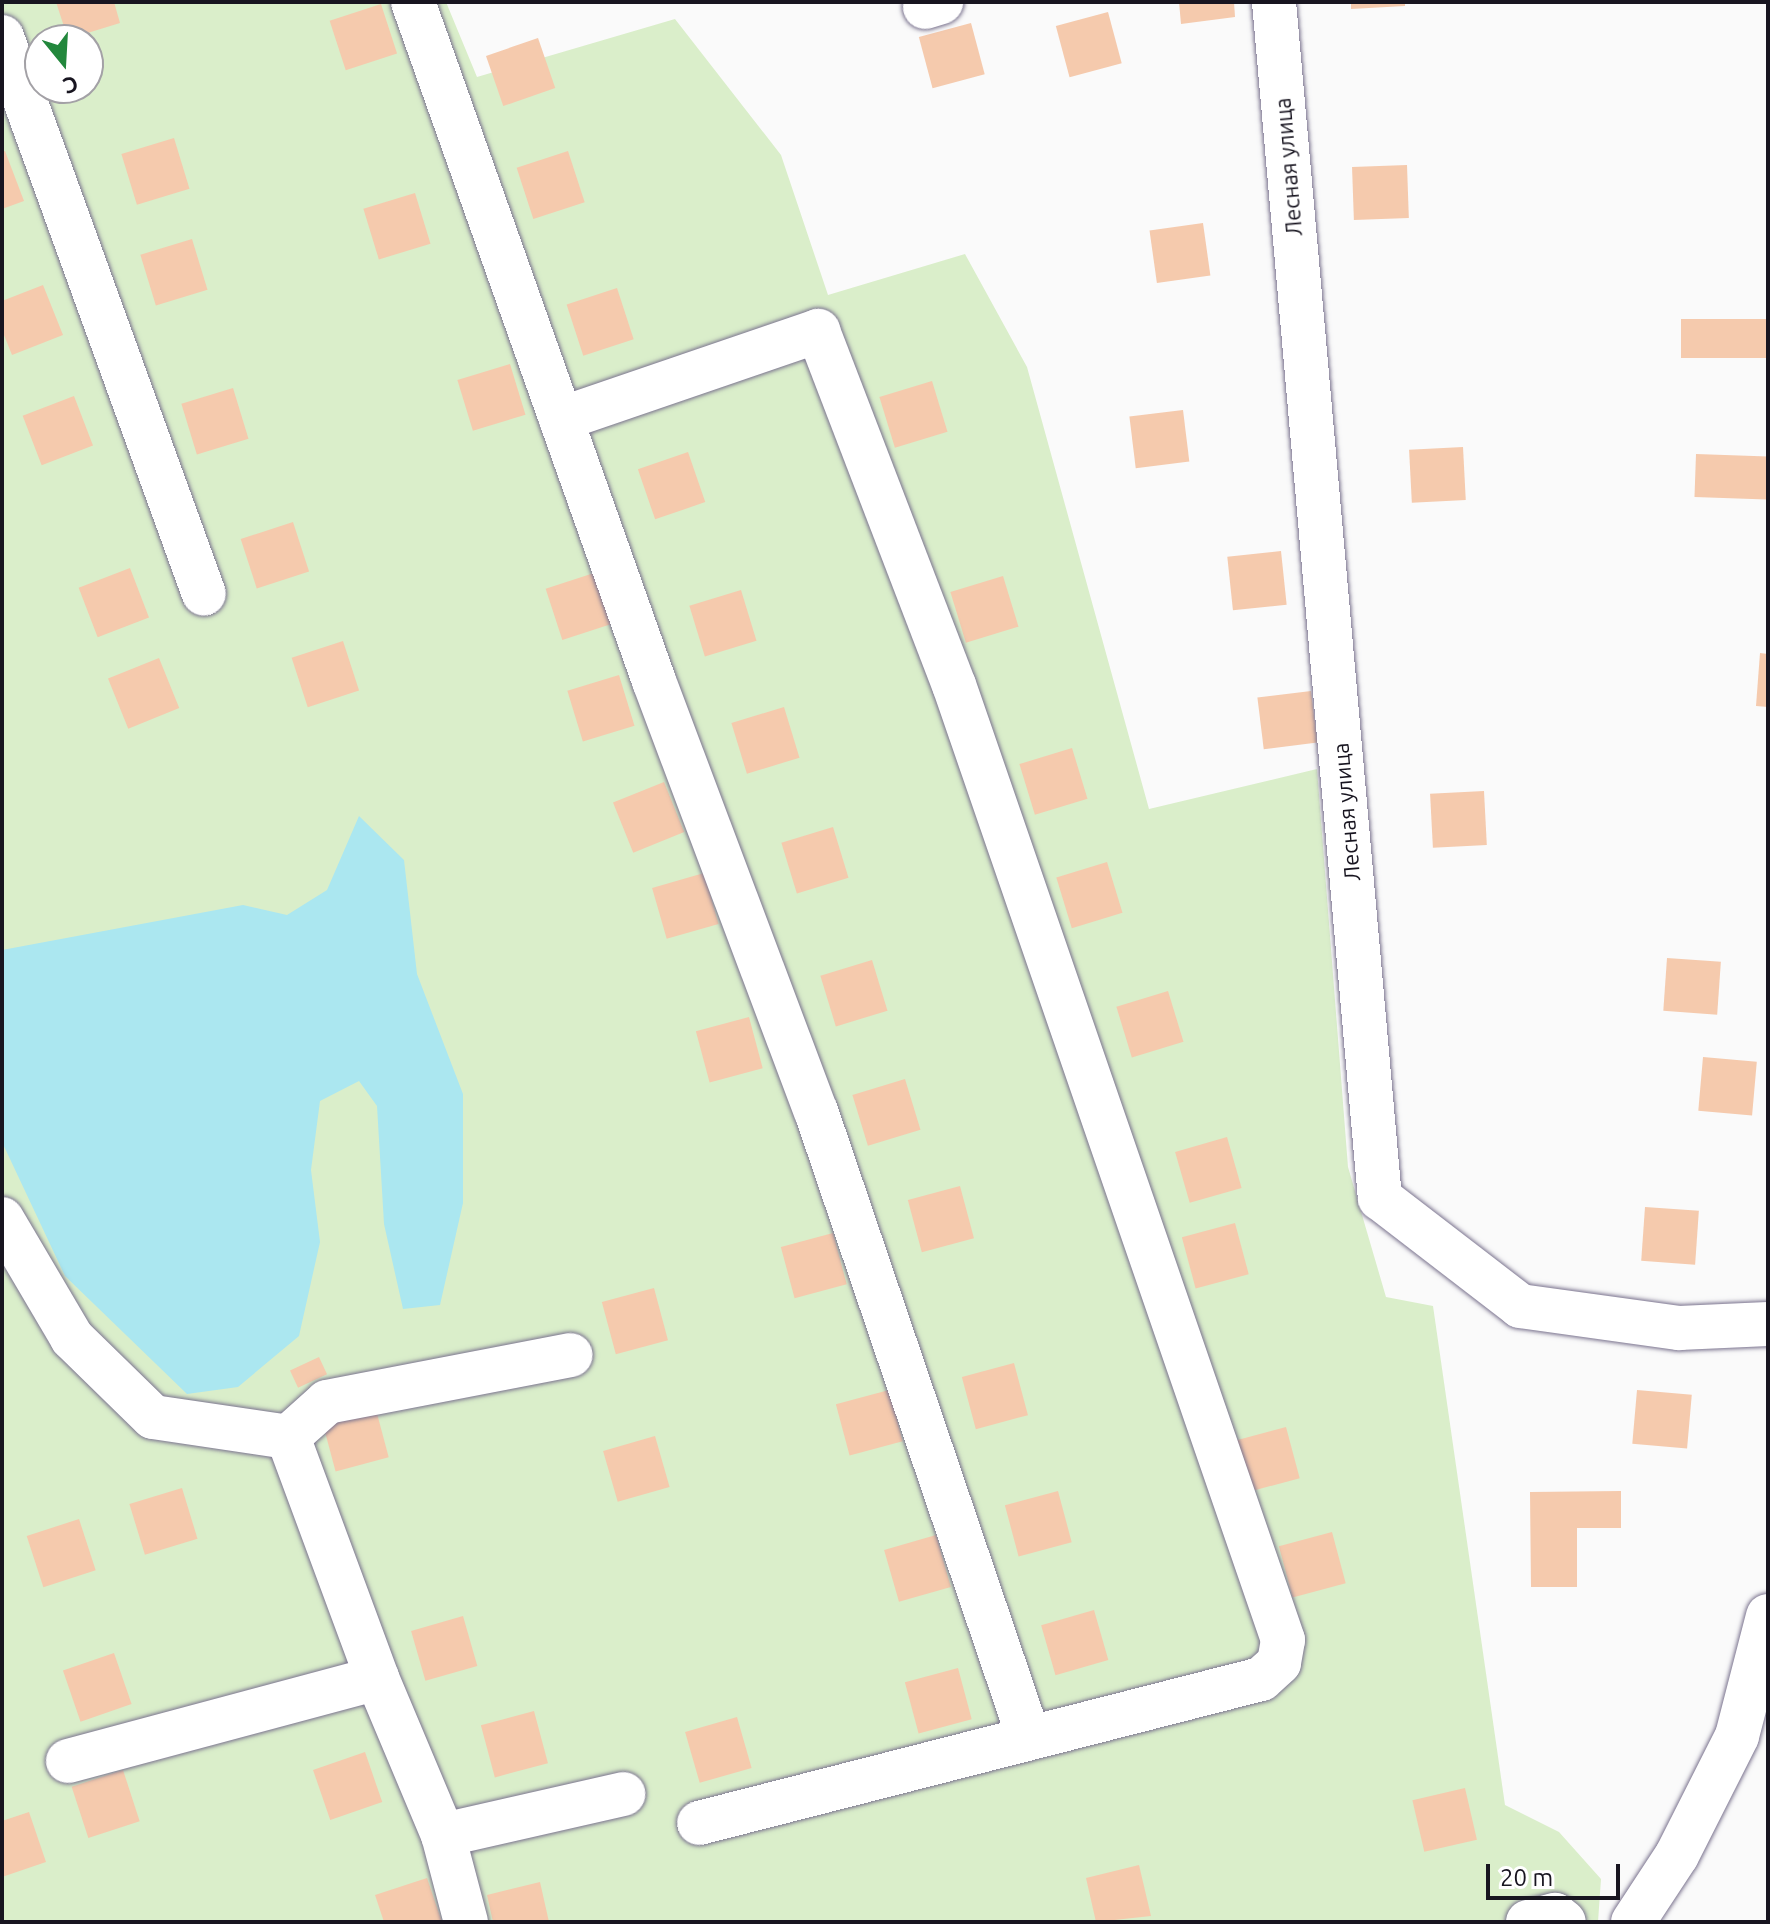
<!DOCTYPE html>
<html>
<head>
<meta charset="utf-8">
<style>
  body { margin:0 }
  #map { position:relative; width:1770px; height:1924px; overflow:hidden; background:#fafafa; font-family:Ubuntu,sans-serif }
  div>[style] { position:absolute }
  .green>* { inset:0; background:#daeeca }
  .water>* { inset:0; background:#abe7f0 }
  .building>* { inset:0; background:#f5caad; transform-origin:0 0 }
  .roads { filter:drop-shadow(0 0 2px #7b748f) drop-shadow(0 0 2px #7b748f) }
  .minor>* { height:44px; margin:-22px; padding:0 22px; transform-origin:22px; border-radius:22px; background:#fff }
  span { translate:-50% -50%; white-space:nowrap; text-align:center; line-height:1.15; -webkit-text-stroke:8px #fff; paint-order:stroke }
  .street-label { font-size:22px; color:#181520 }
  .frame { position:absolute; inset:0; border:4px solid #181520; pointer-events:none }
  .north { position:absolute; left:24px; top:24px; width:80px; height:80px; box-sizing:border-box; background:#fff; border:2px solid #a3a1a6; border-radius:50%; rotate:162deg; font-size:22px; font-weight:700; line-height:32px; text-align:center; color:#181520 }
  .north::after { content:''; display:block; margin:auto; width:28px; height:36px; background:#22873c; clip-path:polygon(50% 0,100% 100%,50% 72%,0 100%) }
  .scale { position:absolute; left:1486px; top:1864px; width:134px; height:36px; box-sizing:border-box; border:4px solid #181520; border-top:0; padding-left:10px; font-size:24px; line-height:28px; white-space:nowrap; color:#181520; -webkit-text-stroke:6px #fff; paint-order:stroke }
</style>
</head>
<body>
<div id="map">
  <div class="green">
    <div style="clip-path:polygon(evenodd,2px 2px,446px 2px,477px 77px,675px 19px,781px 155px,828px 295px,965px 254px,1027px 367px,1149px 809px,1317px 769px,1348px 1167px,1386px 1297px,1433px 1306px,1505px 1805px,1559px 1832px,1601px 1879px,1598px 1922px,2px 1922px,2px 2px,40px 40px,88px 40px,88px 88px,40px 88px,40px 40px)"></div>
  </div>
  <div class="water">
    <div style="clip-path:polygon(359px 816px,404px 860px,417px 974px,463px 1094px,463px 1203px,440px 1305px,403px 1309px,384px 1224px,377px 1106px,359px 1081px,320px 1101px,311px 1170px,320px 1242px,299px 1336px,238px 1387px,187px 1394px,65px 1276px,2px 1142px,2px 950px,243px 905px,287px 915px,327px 890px)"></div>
  </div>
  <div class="building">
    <div style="clip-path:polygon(56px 2px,114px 2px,120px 23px,68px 39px)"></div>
    <div style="clip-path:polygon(1179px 2px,1234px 2px,1235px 17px,1181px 24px)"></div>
    <div style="clip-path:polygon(1351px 2px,1405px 2px,1405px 6px,1351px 9px)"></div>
    <div style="left:381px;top:4px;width:52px;height:54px;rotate:72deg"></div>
    <div style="left:1108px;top:12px;width:53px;height:54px;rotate:75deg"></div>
    <div style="left:971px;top:23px;width:53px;height:54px;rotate:75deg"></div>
    <div style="left:538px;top:38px;width:53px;height:55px;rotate:71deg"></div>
    <div style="left:174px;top:138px;width:53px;height:55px;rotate:73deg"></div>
    <div style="clip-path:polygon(5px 151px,24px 201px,2px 209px,2px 152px)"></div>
    <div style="left:568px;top:151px;width:54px;height:54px;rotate:72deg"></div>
    <div style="left:1407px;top:165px;width:53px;height:55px;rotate:88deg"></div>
    <div style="left:415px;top:193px;width:53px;height:54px;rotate:73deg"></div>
    <div style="left:1203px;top:223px;width:53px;height:54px;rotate:82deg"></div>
    <div style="left:192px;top:239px;width:53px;height:54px;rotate:73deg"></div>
    <div style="clip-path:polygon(43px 285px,63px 335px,12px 355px,2px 330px,2px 301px)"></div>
    <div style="left:617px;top:288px;width:54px;height:53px;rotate:72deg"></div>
    <div style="left:1768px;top:319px;width:39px;height:87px;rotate:90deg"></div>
    <div style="left:510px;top:364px;width:53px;height:55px;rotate:73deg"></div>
    <div style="left:932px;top:381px;width:53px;height:55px;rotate:73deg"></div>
    <div style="left:233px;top:388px;width:53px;height:54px;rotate:73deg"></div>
    <div style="left:74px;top:396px;width:53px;height:55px;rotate:69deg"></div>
    <div style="left:1183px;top:410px;width:52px;height:54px;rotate:83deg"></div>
    <div style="left:1463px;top:447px;width:53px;height:54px;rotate:87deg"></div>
    <div style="left:688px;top:452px;width:53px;height:53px;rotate:71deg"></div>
    <div style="left:1696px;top:454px;width:72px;height:43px;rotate:2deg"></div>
    <div style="left:293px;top:522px;width:52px;height:55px;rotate:72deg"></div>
    <div style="left:1281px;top:551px;width:54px;height:54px;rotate:84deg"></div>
    <div style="left:130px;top:568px;width:53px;height:55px;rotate:69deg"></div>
    <div style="left:597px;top:572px;width:54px;height:54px;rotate:72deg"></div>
    <div style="left:1003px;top:576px;width:53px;height:55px;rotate:73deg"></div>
    <div style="left:741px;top:590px;width:53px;height:54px;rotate:73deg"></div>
    <div style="left:343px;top:641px;width:52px;height:54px;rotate:72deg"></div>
    <div style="clip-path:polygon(1760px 653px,1768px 654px,1768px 707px,1756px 706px)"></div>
    <div style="left:159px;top:658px;width:54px;height:55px;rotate:68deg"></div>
    <div style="left:619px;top:675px;width:53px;height:54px;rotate:73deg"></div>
    <div style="left:1311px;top:691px;width:52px;height:54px;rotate:83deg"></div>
    <div style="left:784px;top:707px;width:53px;height:55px;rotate:73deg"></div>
    <div style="left:1072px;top:748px;width:53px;height:55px;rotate:73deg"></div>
    <div style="left:664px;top:782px;width:54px;height:55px;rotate:68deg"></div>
    <div style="left:1484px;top:791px;width:54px;height:54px;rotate:87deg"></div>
    <div style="left:833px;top:827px;width:53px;height:54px;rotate:73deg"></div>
    <div style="left:1107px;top:862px;width:53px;height:53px;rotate:73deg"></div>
    <div style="left:704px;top:873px;width:53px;height:54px;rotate:74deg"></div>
    <div style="left:1667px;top:958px;width:54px;height:53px;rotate:4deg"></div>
    <div style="left:872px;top:960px;width:53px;height:54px;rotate:73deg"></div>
    <div style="left:1168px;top:991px;width:53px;height:54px;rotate:73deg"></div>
    <div style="left:749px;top:1017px;width:53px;height:55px;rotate:75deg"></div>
    <div style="left:1703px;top:1057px;width:54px;height:54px;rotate:5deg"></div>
    <div style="left:905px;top:1079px;width:53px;height:55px;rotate:73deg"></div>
    <div style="left:1227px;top:1137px;width:53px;height:54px;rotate:74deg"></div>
    <div style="left:960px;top:1186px;width:54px;height:54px;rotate:75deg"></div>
    <div style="left:1645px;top:1207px;width:54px;height:54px;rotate:4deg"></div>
    <div style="left:1235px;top:1223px;width:53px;height:55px;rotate:75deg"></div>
    <div style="left:833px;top:1233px;width:53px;height:54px;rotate:75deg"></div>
    <div style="left:654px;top:1288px;width:54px;height:54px;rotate:75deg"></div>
    <div style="left:319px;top:1357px;width:19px;height:32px;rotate:65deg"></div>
    <div style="left:1014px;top:1363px;width:54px;height:54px;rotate:75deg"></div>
    <div style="left:889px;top:1390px;width:53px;height:55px;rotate:75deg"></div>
    <div style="left:1637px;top:1390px;width:55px;height:54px;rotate:5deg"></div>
    <div style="left:375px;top:1406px;width:53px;height:55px;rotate:75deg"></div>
    <div style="left:1286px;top:1427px;width:53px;height:55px;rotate:75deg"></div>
    <div style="left:655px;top:1436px;width:53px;height:54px;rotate:74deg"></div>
    <div style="left:182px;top:1488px;width:53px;height:55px;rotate:73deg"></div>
    <div style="left:1058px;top:1491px;width:53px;height:55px;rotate:75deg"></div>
    <div style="clip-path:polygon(1621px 1491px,1621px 1528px,1577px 1528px,1577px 1587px,1531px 1587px,1530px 1492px)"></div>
    <div style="left:79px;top:1519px;width:54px;height:55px;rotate:72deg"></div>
    <div style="left:1332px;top:1532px;width:53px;height:55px;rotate:75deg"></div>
    <div style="left:936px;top:1535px;width:54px;height:54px;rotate:74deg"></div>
    <div style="left:1094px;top:1610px;width:52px;height:55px;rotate:74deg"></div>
    <div style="left:463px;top:1616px;width:52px;height:54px;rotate:74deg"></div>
    <div style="left:114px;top:1653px;width:54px;height:54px;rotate:71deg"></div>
    <div style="left:958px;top:1668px;width:53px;height:55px;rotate:75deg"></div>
    <div style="left:534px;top:1711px;width:54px;height:55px;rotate:75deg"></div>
    <div style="left:737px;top:1717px;width:53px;height:54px;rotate:74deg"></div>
    <div style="left:365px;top:1752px;width:53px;height:55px;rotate:71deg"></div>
    <div style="left:123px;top:1770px;width:54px;height:54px;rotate:72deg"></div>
    <div style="left:1465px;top:1788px;width:53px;height:54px;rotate:77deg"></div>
    <div style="clip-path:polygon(29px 1812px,46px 1862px,2px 1877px,2px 1821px)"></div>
    <div style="clip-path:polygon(1139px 1865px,1151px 1916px,1096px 1922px,1086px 1878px)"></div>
    <div style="clip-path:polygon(427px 1878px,442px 1922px,384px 1922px,375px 1895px)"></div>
    <div style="clip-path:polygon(540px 1882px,549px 1922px,493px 1922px,487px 1895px)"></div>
  </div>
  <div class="roads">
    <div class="minor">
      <div style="left:413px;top:2px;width:721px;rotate:70.46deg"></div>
      <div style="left:654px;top:681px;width:460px;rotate:69.4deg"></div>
      <div style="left:816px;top:1111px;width:662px;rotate:71.24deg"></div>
      <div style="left:1274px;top:2px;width:1201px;rotate:84.94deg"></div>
      <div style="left:1380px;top:1198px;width:177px;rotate:37.6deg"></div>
      <div style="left:1520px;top:1306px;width:161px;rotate:7.9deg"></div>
      <div style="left:1679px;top:1328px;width:89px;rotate:-2.6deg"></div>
      <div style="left:925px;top:7px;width:17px;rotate:-17deg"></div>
      <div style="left:2px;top:37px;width:592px;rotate:70.07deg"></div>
      <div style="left:561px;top:419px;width:272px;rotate:-18.9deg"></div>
      <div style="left:818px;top:331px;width:379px;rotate:69deg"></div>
      <div style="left:954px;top:685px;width:1010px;rotate:70.99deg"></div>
      <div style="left:1283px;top:1640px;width:23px;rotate:100deg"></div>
      <div style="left:1279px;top:1663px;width:24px;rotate:138deg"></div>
      <div style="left:1261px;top:1679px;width:580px;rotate:165.63deg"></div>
      <div style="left:2px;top:1219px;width:138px;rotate:59.5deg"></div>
      <div style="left:72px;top:1338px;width:113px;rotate:44.3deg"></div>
      <div style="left:153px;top:1417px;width:136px;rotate:8.4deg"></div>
      <div style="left:288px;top:1437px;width:257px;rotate:69.7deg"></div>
      <div style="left:377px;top:1678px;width:170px;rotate:67.2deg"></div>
      <div style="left:443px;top:1835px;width:90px;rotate:75.2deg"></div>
      <div style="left:288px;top:1437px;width:52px;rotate:-41.9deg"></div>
      <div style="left:327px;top:1402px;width:248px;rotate:-10.9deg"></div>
      <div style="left:68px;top:1761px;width:320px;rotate:-15deg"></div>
      <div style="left:443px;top:1835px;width:185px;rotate:-12.8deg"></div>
      <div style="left:1528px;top:1922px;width:28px;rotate:-15deg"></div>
      <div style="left:1555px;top:1915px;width:11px;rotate:38deg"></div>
      <div style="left:1633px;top:1922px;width:80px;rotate:-56.7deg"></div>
      <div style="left:1677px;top:1855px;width:133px;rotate:-63.2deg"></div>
      <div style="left:1737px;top:1736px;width:124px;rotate:-75.5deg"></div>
    </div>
  </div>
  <div class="street-label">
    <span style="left:1288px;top:167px;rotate:-95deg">Лесная улица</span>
    <span style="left:1346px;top:812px;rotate:-95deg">Лесная улица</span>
  </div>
  <div class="frame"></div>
  <div class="north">С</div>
  <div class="scale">20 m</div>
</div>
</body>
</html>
